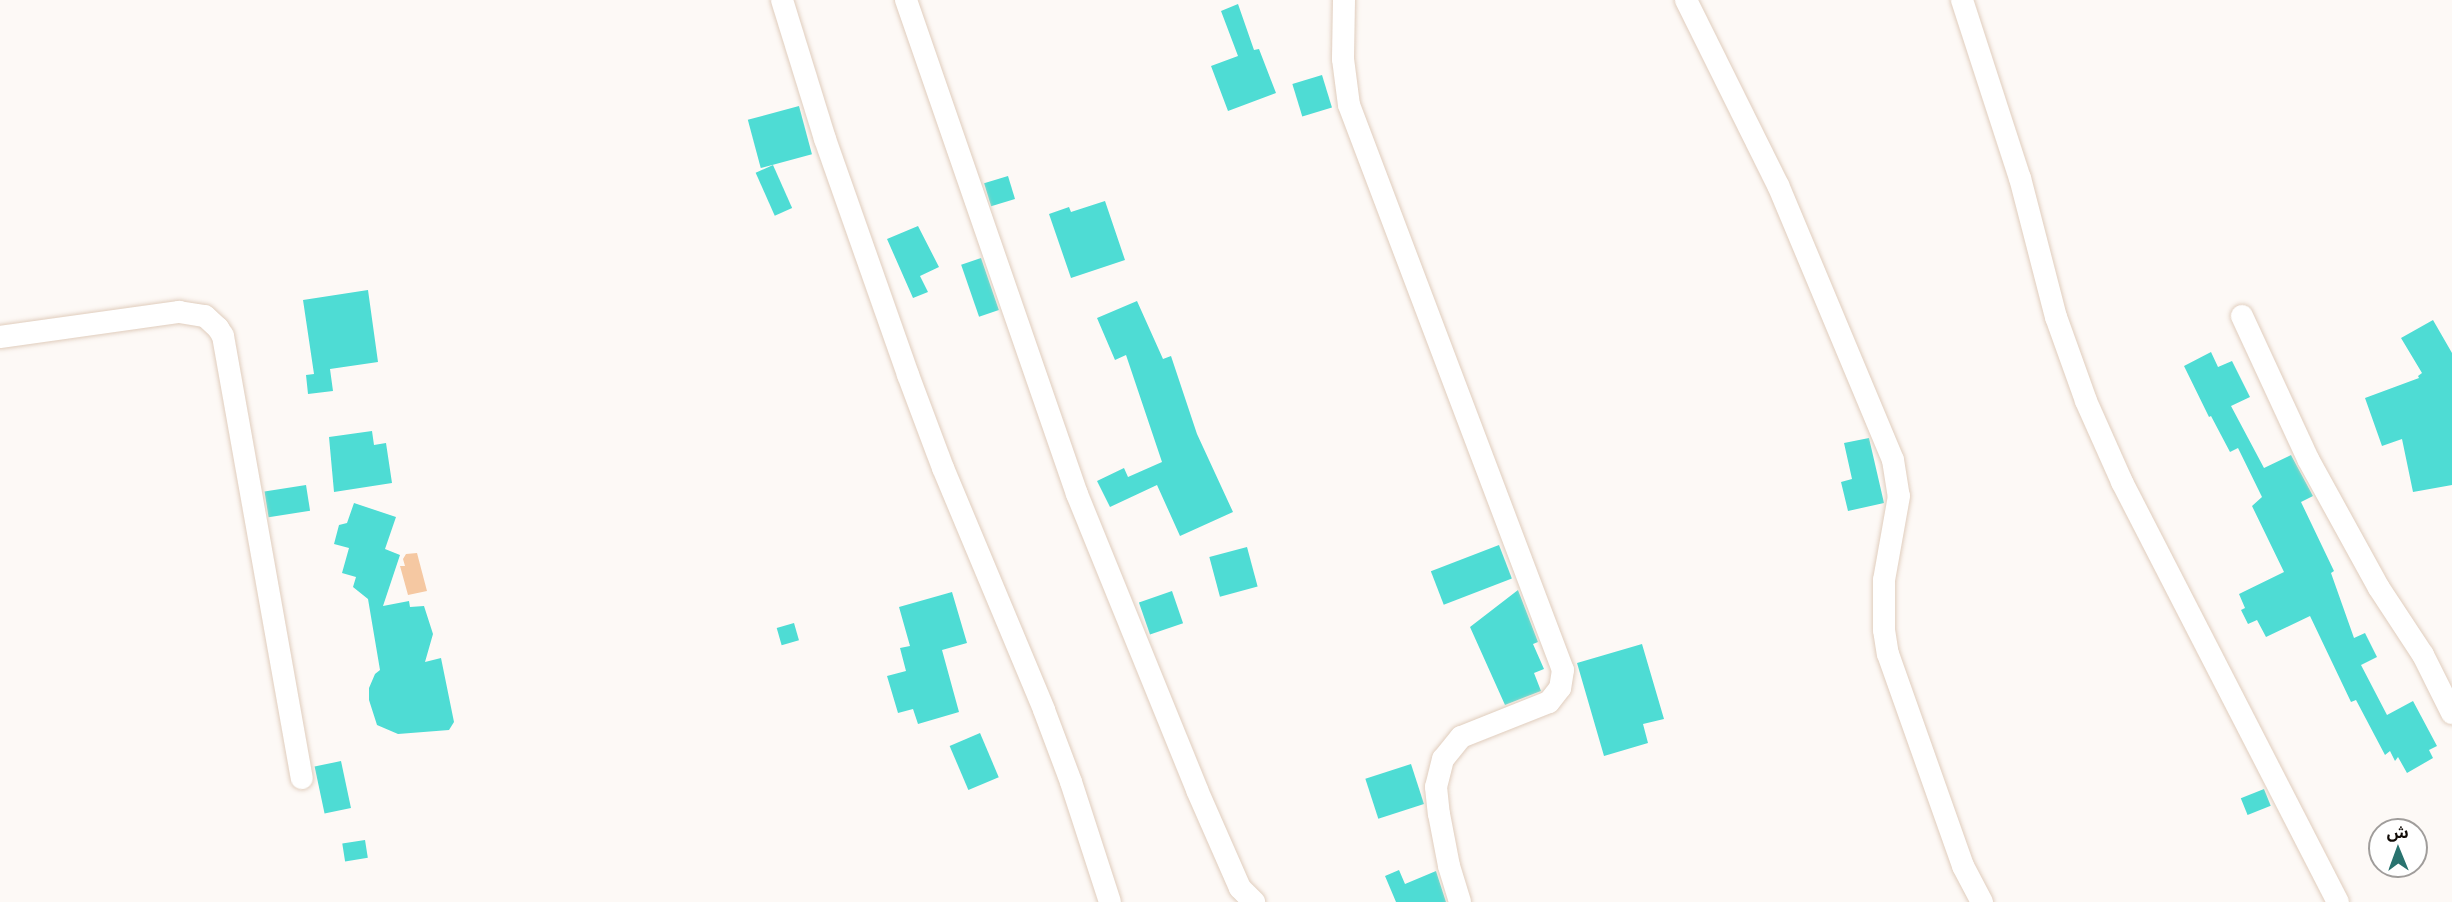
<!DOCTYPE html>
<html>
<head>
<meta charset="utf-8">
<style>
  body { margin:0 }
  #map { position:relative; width:2452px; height:902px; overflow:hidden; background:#fdf9f6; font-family:"PT Sans","Noto Sans Arabic",sans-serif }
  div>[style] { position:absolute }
  .water>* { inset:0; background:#f5c8a2 }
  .building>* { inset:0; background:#4edcd4; transform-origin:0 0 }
  .roads { filter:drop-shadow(0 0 2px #e0cdbd) drop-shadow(0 0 2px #e0cdbd) }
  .minor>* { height:22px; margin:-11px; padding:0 11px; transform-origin:11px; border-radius:11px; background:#fff }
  span { translate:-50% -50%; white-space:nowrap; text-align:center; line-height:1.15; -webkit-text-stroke:4.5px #fff; paint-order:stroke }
  .north { position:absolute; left:2368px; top:818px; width:60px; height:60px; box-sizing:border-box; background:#fff; border:2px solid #a09d9b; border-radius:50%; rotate:359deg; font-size:16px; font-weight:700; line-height:24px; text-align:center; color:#110b06 }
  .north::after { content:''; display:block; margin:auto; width:21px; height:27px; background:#29736f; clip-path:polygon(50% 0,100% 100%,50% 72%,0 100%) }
</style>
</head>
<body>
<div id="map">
  <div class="water">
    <div style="clip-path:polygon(417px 553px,427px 591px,408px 595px,400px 566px,405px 566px,403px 559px,406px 554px)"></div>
  </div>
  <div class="building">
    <div style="clip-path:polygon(1238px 4px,1254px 50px,1259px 49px,1276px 93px,1228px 111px,1211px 66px,1238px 56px,1221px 11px)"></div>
    <div style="left:1322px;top:75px;width:34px;height:31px;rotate:73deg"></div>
    <div style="left:799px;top:106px;width:50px;height:53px;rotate:75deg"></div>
    <div style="left:773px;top:165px;width:47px;height:19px;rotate:66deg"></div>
    <div style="left:1008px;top:176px;width:24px;height:25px;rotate:73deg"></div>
    <div style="clip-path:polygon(1105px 201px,1125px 260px,1071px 278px,1049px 214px,1069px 207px,1071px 212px)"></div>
    <div style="clip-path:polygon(918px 226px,939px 267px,920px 276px,928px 292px,913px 298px,887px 239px)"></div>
    <div style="left:981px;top:258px;width:55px;height:21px;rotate:71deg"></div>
    <div style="clip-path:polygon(368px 290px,378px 362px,330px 369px,333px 391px,308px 394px,306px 375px,314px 374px,303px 300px)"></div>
    <div style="clip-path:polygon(1137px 301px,1163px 359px,1171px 356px,1197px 434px,1233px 512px,1180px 536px,1157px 485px,1110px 507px,1097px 481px,1124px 468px,1128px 477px,1162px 462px,1126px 355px,1115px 360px,1097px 318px)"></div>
    <div style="clip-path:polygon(2433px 320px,2452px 353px,2452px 485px,2413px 492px,2402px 439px,2382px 446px,2365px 398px,2419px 378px,2418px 376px,2422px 373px,2401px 338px)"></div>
    <div style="clip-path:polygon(2211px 352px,2218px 367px,2232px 361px,2250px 397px,2231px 406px,2264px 468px,2291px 455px,2313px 496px,2301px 502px,2334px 571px,2331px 573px,2354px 638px,2365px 633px,2377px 657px,2361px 665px,2387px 715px,2413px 701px,2437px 746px,2429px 750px,2433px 758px,2407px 773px,2398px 757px,2395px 761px,2390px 751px,2385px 755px,2356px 700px,2351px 702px,2310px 616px,2266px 637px,2257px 620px,2248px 624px,2241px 610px,2245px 608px,2239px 594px,2284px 572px,2252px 506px,2262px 497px,2238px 448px,2230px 452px,2211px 416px,2209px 417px,2184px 366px)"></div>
    <div style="clip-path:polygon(372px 431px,374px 445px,386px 443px,392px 483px,334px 492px,329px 437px)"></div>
    <div style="clip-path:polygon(1869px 438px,1884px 503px,1848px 511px,1841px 482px,1852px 479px,1844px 443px)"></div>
    <div style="left:306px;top:485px;width:26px;height:42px;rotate:81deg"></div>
    <div style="clip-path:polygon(354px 503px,396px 517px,385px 549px,400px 555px,383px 606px,409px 601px,410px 607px,424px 606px,433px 634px,425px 662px,441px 658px,454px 722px,449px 730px,398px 734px,377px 725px,369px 700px,369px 688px,375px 674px,380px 670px,368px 599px,353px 587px,356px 577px,342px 573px,349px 548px,334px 544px,339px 525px,347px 523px)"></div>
    <div style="left:1499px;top:545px;width:36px;height:73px;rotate:69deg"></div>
    <div style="left:1247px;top:547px;width:41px;height:39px;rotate:75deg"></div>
    <div style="clip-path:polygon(1518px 590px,1538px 642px,1533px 644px,1544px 669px,1534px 673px,1541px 691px,1505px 705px,1470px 627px)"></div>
    <div style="left:1172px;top:591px;width:34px;height:35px;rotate:71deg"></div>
    <div style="clip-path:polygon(952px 592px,967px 643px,942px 650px,959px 712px,918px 724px,913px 709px,898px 713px,887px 676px,906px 671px,900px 648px,910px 646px,899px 607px)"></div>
    <div style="left:794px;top:623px;width:18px;height:18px;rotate:74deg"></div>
    <div style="clip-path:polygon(1642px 644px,1664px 719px,1643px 724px,1648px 743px,1604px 756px,1577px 663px)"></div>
    <div style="left:980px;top:733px;width:48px;height:33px;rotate:67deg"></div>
    <div style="left:341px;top:761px;width:48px;height:27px;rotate:78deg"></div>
    <div style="left:1411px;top:764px;width:42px;height:48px;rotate:72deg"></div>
    <div style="left:2264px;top:789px;width:18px;height:25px;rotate:68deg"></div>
    <div style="left:365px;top:840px;width:18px;height:23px;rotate:81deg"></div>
    <div style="clip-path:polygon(1399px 870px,1405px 884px,1436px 871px,1446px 902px,1396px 902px,1385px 876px)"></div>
  </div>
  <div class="roads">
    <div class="minor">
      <div style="left:782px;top:0;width:145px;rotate:72.8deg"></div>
      <div style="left:825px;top:139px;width:250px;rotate:70.6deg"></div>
      <div style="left:908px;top:375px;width:99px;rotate:69.4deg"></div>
      <div style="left:943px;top:468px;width:262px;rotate:67.3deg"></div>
      <div style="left:1044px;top:710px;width:77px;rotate:69.4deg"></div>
      <div style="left:1071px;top:782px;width:126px;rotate:72deg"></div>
      <div style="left:906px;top:0;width:523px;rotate:70.91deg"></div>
      <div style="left:1077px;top:494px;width:319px;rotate:67.9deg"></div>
      <div style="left:1197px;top:790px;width:107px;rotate:66.3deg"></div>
      <div style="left:1240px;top:888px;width:20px;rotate:45deg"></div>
      <div style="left:1344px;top:0;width:59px;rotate:91deg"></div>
      <div style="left:1343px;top:59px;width:46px;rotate:82.6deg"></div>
      <div style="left:1349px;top:105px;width:604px;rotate:69.26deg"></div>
      <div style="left:1563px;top:670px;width:18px;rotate:99deg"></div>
      <div style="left:1560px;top:688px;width:18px;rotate:128deg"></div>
      <div style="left:1549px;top:702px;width:95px;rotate:158.3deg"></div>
      <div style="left:1461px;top:737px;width:28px;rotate:129deg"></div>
      <div style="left:1443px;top:759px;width:29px;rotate:104deg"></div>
      <div style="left:1436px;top:787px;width:27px;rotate:84deg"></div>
      <div style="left:1439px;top:814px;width:53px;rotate:79.1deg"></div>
      <div style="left:1449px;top:866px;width:38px;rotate:73deg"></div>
      <div style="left:1686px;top:0;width:207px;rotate:63.6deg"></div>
      <div style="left:1778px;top:185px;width:298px;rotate:67.3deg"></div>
      <div style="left:1893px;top:460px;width:36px;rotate:81deg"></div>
      <div style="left:1899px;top:496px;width:85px;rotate:100.1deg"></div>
      <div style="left:1884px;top:580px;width:50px;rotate:90deg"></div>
      <div style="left:1884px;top:630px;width:24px;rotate:81deg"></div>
      <div style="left:1888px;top:654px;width:225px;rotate:70.5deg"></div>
      <div style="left:1963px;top:866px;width:41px;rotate:62.2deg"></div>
      <div style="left:1962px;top:0;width:187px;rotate:72deg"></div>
      <div style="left:2020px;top:178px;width:144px;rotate:75.5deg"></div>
      <div style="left:2056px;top:317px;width:89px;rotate:70.3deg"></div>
      <div style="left:2086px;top:401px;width:89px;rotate:66deg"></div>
      <div style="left:2122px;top:482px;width:472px;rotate:62.8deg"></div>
      <div style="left:2242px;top:316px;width:157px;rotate:65.2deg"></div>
      <div style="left:2308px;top:459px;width:147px;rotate:61.2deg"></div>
      <div style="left:2379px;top:588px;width:80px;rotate:56.7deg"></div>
      <div style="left:2423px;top:655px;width:65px;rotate:63.4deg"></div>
      <div style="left:0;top:337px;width:181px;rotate:-8deg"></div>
      <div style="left:179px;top:312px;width:26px;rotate:9deg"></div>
      <div style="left:205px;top:316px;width:18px;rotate:43deg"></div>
      <div style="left:218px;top:328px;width:9px;rotate:58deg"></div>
      <div style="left:223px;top:336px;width:449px;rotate:79.9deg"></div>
    </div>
  </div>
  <div class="north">ش</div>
</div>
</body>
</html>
